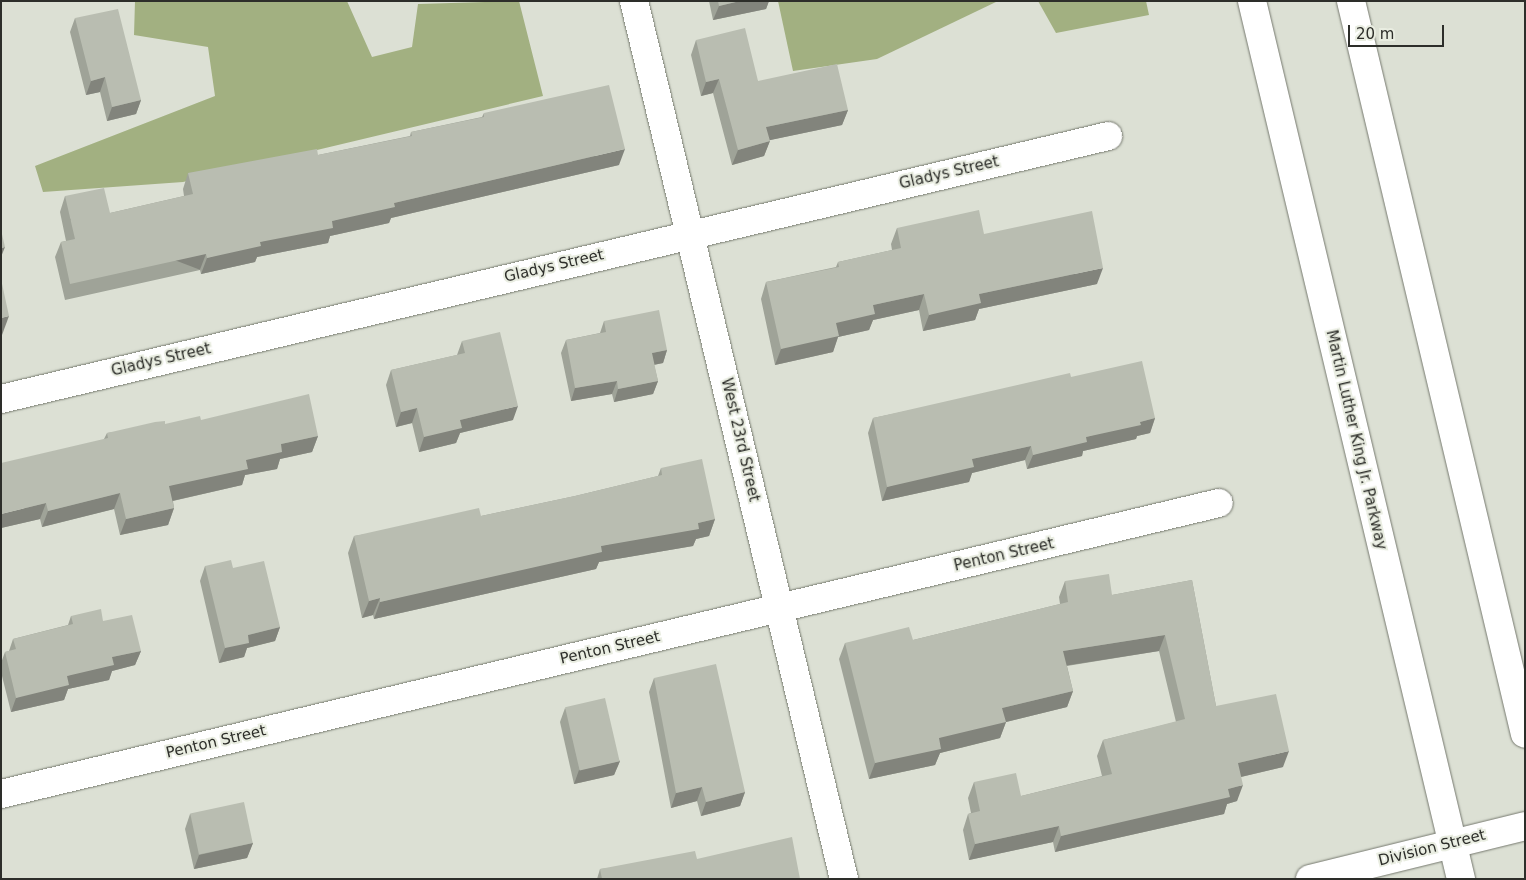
<!DOCTYPE html>
<html>
<head>
<meta charset="utf-8">
<style>
  body { margin:0 }
  #map { position:relative; width:1526px; height:880px; overflow:hidden; background:#dce0d4; font-family:"DejaVu Sans",sans-serif }
  div>[style] { position:absolute }
  .forest>* { inset:0; background:#a2b081 }
  .roads { filter:drop-shadow(0 0 1px #76796f) drop-shadow(0 0 1px #76796f) }
  .minor>* { height:28px; margin:-14px; padding:0 14px; transform-origin:14px; border-radius:14px; background:#fff }
  .tertiary>* { height:28px; margin:-14px; padding:0 14px; transform-origin:14px; border-radius:14px; background:#fff }
  .trunk>* { height:28px; margin:-14px; padding:0 14px; transform-origin:14px; border-radius:14px; background:#fff }
  .wall>* { inset:0; background:#9fa398 }
  .shaded-wall>* { inset:0; background:#82847c; transform-origin:0 0 }
  .building>* { inset:0; background:#b9bdb1; transform-origin:0 0 }
  span { translate:-50% -50%; white-space:nowrap; text-align:center; line-height:1.15; -webkit-text-stroke:4px #e9ede1; paint-order:stroke }
  .street-label { font-size:15px; color:#2d2e2a }
  .frame { position:absolute; inset:0; border:2px solid #2d2e2a; pointer-events:none }
  .scale { position:absolute; left:1348px; top:25px; width:96px; height:22px; box-sizing:border-box; border:2px solid #2d2e2a; border-top:0; padding-left:6px; font-size:15px; line-height:18px; white-space:nowrap; color:#2d2e2a; -webkit-text-stroke:4px #e9ede1; paint-order:stroke }
</style>
</head>
<body>
<div id="map">
  <div class="forest">
    <div style="clip-path:polygon(135px 1px,347px 1px,372px 57px,412px 47px,418px 4px,519px 1px,543px 96px,183px 182px,43px 192px,35px 166px,215px 96px,208px 47px,134px 35px)"></div>
    <div style="clip-path:polygon(778px 1px,998px 1px,877px 59px,793px 71px)"></div>
    <div style="clip-path:polygon(1038px 1px,1146px 1px,1149px 15px,1056px 33px)"></div>
  </div>
  <div class="roads">
    <div class="minor">
      <div style="left:634px;top:1px;width:903px;rotate:76.55deg"></div>
      <div style="left:1px;top:399px;width:1138px;rotate:-13.36deg"></div>
      <div style="left:1px;top:794px;width:1252px;rotate:-13.44deg"></div>
    </div>
    <div class="tertiary">
      <div style="left:1310px;top:879px;width:221px;rotate:-13.8deg"></div>
    </div>
    <div class="trunk">
      <div style="left:1252px;top:1px;width:903px;rotate:76.61deg"></div>
      <div style="left:1351px;top:1px;width:753px;rotate:76.65deg"></div>
    </div>
  </div>
  <div class="wall">
    <div style="clip-path:polygon(709px 1px,769px 1px,766px 9px,713px 20px)"></div>
    <div style="clip-path:polygon(75px 18px,141px 100px,136px 114px,107px 121px,100px 92px,86px 95px,70px 32px)"></div>
    <div style="clip-path:polygon(696px 40px,758px 81px,848px 110px,842px 125px,770px 140px,764px 156px,732px 165px,713px 93px,701px 96px,691px 55px)"></div>
    <div style="clip-path:polygon(484px 113px,619px 165px,391px 218px,389px 223px,330px 236px,328px 243px,257px 257px,255px 262px,201px 274px,200px 270px,65px 300px,55px 257px,61px 242px,66px 241px,60px 212px,65px 196px,110px 213px,184px 196px,183px 189px,188px 173px,318px 155px,410px 136px,411px 132px,482px 117px)"></div>
    <div style="clip-path:polygon(897px 228px,984px 234px,1097px 284px,979px 309px,975px 320px,923px 331px,919px 310px,873px 320px,869px 330px,838px 337px,833px 352px,775px 365px,761px 299px,766px 282px,836px 267px,838px 262px,892px 250px,891px 244px)"></div>
    <div style="clip-path:polygon(604px 321px,667px 350px,663px 363px,654px 365px,658px 381px,653px 394px,614px 402px,612px 394px,571px 401px,561px 353px,566px 340px,600px 333px)"></div>
    <div style="clip-path:polygon(462px 341px,513px 420px,460px 433px,456px 443px,419px 452px,412px 423px,396px 427px,386px 385px,391px 370px,457px 355px)"></div>
    <div style="clip-path:polygon(1071px 377px,1155px 418px,1150px 433px,1137px 436px,1136px 439px,1083px 451px,1082px 456px,1027px 469px,1025px 460px,972px 473px,969px 482px,882px 501px,868px 433px,873px 418px)"></div>
    <div style="clip-path:polygon(201px 420px,318px 436px,312px 452px,280px 459px,277px 469px,245px 475px,242px 485px,173px 501px,174px 508px,168px 525px,120px 535px,114px 509px,42px 527px,40px 519px,1px 528px,104px 439px,107px 433px)"></div>
    <div style="clip-path:polygon(661px 468px,715px 519px,709px 536px,696px 539px,693px 546px,599px 562px,596px 569px,374px 619px,373px 615px,362px 618px,348px 553px,354px 536px,481px 516px,575px 496px,658px 476px)"></div>
    <div style="clip-path:polygon(205px 566px,233px 568px,280px 627px,275px 641px,247px 648px,244px 657px,219px 663px,200px 581px)"></div>
    <div style="clip-path:polygon(1192px 580px,1216px 706px,1283px 767px,1241px 777px,1237px 801px,1227px 804px,1224px 814px,1055px 852px,1053px 842px,969px 860px,963px 830px,968px 814px,971px 813px,968px 798px,974px 782px,1021px 796px,1102px 776px,1097px 756px,1103px 740px,1176px 722px,1159px 651px,1067px 666px,1073px 691px,1067px 707px,1006px 722px,1000px 738px,940px 753px,935px 765px,869px 779px,839px 659px,845px 643px,913px 640px,1060px 604px,1059px 597px,1065px 581px,1112px 595px)"></div>
    <div style="clip-path:polygon(71px 616px,103px 621px,141px 651px,135px 665px,112px 671px,109px 680px,68px 689px,64px 700px,11px 712px,1px 672px,1px 663px,5px 652px,9px 651px,13px 639px,68px 625px)"></div>
    <div style="clip-path:polygon(654px 678px,745px 792px,740px 806px,701px 816px,697px 801px,671px 808px,649px 692px)"></div>
    <div style="clip-path:polygon(565px 708px,620px 761px,614px 775px,574px 784px,560px 722px)"></div>
    <div style="clip-path:polygon(190px 814px,253px 843px,247px 858px,194px 869px,185px 829px)"></div>
    <div style="clip-path:polygon(697px 859px,800px 879px,597px 879px,600px 869px)"></div>
  </div>
  <div class="shaded-wall">
    <div style="clip-path:polygon(740px 1px,769px 1px,766px 9px,713px 20px,719px 6px)"></div>
    <div style="clip-path:polygon(105px 77px,100px 92px,86px 95px,91px 81px)"></div>
    <div style="clip-path:polygon(719px 79px,713px 93px,701px 96px,706px 82px)"></div>
    <div style="clip-path:polygon(141px 100px,136px 114px,107px 121px,112px 107px)"></div>
    <div style="clip-path:polygon(848px 110px,842px 125px,761px 142px,766px 127px)"></div>
    <div style="clip-path:polygon(770px 141px,764px 156px,732px 165px,738px 150px)"></div>
    <div style="clip-path:polygon(625px 149px,619px 165px,391px 218px,389px 223px,330px 236px,328px 243px,257px 257px,255px 262px,201px 274px,207px 258px,260px 242px,394px 203px)"></div>
    <div style="clip-path:polygon(5px 247px,1px 257px,1px 248px)"></div>
    <div style="left:206px;top:254px;width:17px;height:139px;rotate:111deg"></div>
    <div style="clip-path:polygon(1103px 268px,1097px 284px,979px 309px,975px 320px,923px 331px,929px 315px,979px 294px)"></div>
    <div style="clip-path:polygon(924px 294px,919px 310px,873px 320px,869px 330px,838px 337px,833px 352px,775px 365px,781px 349px,873px 305px)"></div>
    <div style="clip-path:polygon(9px 316px,2px 335px,1px 335px,1px 318px)"></div>
    <div style="clip-path:polygon(667px 350px,663px 363px,647px 366px,652px 353px)"></div>
    <div style="clip-path:polygon(617px 381px,612px 394px,571px 401px,575px 388px)"></div>
    <div style="clip-path:polygon(658px 381px,653px 394px,614px 402px,618px 389px)"></div>
    <div style="clip-path:polygon(518px 406px,513px 420px,460px 433px,456px 443px,419px 452px,424px 437px,460px 420px)"></div>
    <div style="clip-path:polygon(417px 408px,412px 423px,396px 427px,401px 412px)"></div>
    <div style="clip-path:polygon(1155px 418px,1150px 433px,1137px 436px,1136px 439px,1083px 451px,1082px 456px,1027px 469px,1033px 455px,1086px 437px,1140px 422px)"></div>
    <div style="clip-path:polygon(318px 436px,312px 452px,280px 459px,277px 469px,245px 475px,242px 485px,163px 503px,169px 486px,246px 460px,281px 444px)"></div>
    <div style="clip-path:polygon(1031px 446px,1025px 460px,972px 473px,969px 482px,882px 501px,887px 487px,972px 459px)"></div>
    <div style="clip-path:polygon(120px 493px,114px 509px,42px 527px,48px 511px)"></div>
    <div style="clip-path:polygon(46px 503px,40px 519px,1px 528px,1px 514px)"></div>
    <div style="clip-path:polygon(174px 508px,168px 525px,120px 535px,126px 519px)"></div>
    <div style="clip-path:polygon(715px 519px,709px 536px,696px 539px,693px 546px,599px 562px,596px 569px,374px 619px,380px 602px,601px 546px)"></div>
    <div style="clip-path:polygon(380px 598px,373px 615px,362px 618px,369px 601px)"></div>
    <div style="clip-path:polygon(280px 627px,275px 641px,247px 648px,244px 657px,219px 663px,225px 648px,248px 635px)"></div>
    <div style="clip-path:polygon(1165px 635px,1159px 651px,1057px 667px,1063px 651px)"></div>
    <div style="clip-path:polygon(141px 651px,135px 665px,112px 671px,109px 680px,68px 689px,64px 700px,11px 712px,16px 698px,112px 657px)"></div>
    <div style="clip-path:polygon(1073px 691px,1067px 707px,1006px 722px,1000px 738px,940px 753px,935px 765px,869px 779px,875px 763px,939px 738px,1002px 708px)"></div>
    <div style="clip-path:polygon(1289px 751px,1283px 767px,1232px 779px,1238px 763px)"></div>
    <div style="clip-path:polygon(620px 761px,614px 775px,574px 784px,579px 770px)"></div>
    <div style="clip-path:polygon(1243px 785px,1237px 801px,1227px 804px,1224px 814px,1055px 852px,1061px 836px,1228px 789px)"></div>
    <div style="clip-path:polygon(702px 787px,697px 801px,671px 808px,676px 793px)"></div>
    <div style="clip-path:polygon(745px 792px,740px 806px,701px 816px,706px 802px)"></div>
    <div style="clip-path:polygon(1059px 826px,1053px 842px,969px 860px,975px 844px)"></div>
    <div style="clip-path:polygon(253px 843px,247px 858px,194px 869px,199px 855px)"></div>
  </div>
  <div class="building">
    <div style="clip-path:polygon(718px 1px,740px 1px,719px 6px)"></div>
    <div style="clip-path:polygon(118px 9px,141px 100px,112px 107px,105px 77px,91px 81px,75px 18px)"></div>
    <div style="clip-path:polygon(745px 28px,758px 81px,837px 64px,848px 110px,766px 127px,770px 141px,738px 150px,719px 79px,706px 82px,696px 40px)"></div>
    <div style="clip-path:polygon(609px 85px,625px 149px,394px 203px,395px 207px,332px 221px,333px 228px,260px 242px,261px 246px,207px 258px,206px 254px,70px 284px,61px 242px,75px 239px,65px 196px,104px 188px,110px 213px,193px 194px,188px 173px,317px 149px,318px 155px,412px 136px,411px 132px,484px 117px,484px 113px)"></div>
    <div style="clip-path:polygon(979px 210px,984px 234px,1092px 211px,1103px 268px,979px 294px,981px 303px,929px 315px,924px 294px,873px 305px,875px 314px,836px 323px,839px 336px,781px 349px,766px 282px,839px 267px,838px 262px,901px 248px,897px 228px)"></div>
    <div style="clip-path:polygon(1px 230px,5px 247px,1px 248px)"></div>
    <div style="clip-path:polygon(1px 279px,9px 316px,1px 318px)"></div>
    <div style="clip-path:polygon(659px 310px,667px 350px,652px 353px,658px 381px,618px 389px,617px 381px,575px 388px,566px 340px,606px 332px,604px 321px)"></div>
    <div style="clip-path:polygon(500px 332px,518px 406px,460px 420px,462px 428px,424px 437px,417px 408px,401px 412px,391px 370px,465px 353px,462px 341px)"></div>
    <div style="clip-path:polygon(1142px 361px,1155px 418px,1140px 422px,1141px 425px,1086px 437px,1087px 442px,1033px 455px,1031px 446px,972px 459px,974px 467px,887px 487px,873px 418px,1070px 373px,1071px 377px)"></div>
    <div style="clip-path:polygon(309px 394px,318px 436px,281px 444px,282px 452px,246px 460px,248px 469px,169px 486px,174px 508px,126px 519px,120px 493px,48px 511px,46px 503px,1px 514px,1px 463px,108px 438px,107px 433px,155px 422px,165px 421px,165px 424px,200px 416px,201px 420px)"></div>
    <div style="clip-path:polygon(702px 459px,715px 519px,698px 523px,699px 529px,601px 546px,602px 552px,380px 602px,380px 598px,369px 601px,354px 536px,479px 508px,481px 516px,575px 496px,662px 475px,661px 468px)"></div>
    <div style="clip-path:polygon(231px 560px,233px 568px,264px 561px,280px 627px,248px 635px,249px 643px,225px 648px,205px 566px)"></div>
    <div style="clip-path:polygon(1109px 574px,1112px 595px,1192px 580px,1216px 706px,1276px 694px,1289px 751px,1238px 763px,1243px 785px,1228px 789px,1230px 797px,1061px 836px,1059px 826px,975px 844px,968px 814px,980px 811px,974px 782px,1016px 773px,1021px 796px,1112px 774px,1103px 740px,1185px 719px,1165px 635px,1063px 651px,1073px 691px,1002px 708px,1006px 722px,939px 738px,941px 749px,875px 763px,845px 643px,909px 627px,913px 640px,1068px 602px,1065px 581px)"></div>
    <div style="clip-path:polygon(101px 609px,103px 621px,132px 615px,141px 651px,112px 657px,114px 665px,67px 676px,69px 685px,16px 698px,5px 652px,16px 649px,13px 639px,73px 624px,71px 616px)"></div>
    <div style="clip-path:polygon(716px 664px,745px 792px,706px 802px,702px 787px,676px 793px,654px 678px)"></div>
    <div style="left:605px;top:698px;width:65px;height:41px;rotate:77deg"></div>
    <div style="left:244px;top:802px;width:42px;height:55px;rotate:78deg"></div>
    <div style="clip-path:polygon(792px 837px,800px 879px,602px 879px,600px 869px,695px 851px,697px 859px)"></div>
  </div>
  <div class="street-label">
    <span style="left:949px;top:173px;rotate:-13deg">Gladys Street</span>
    <span style="left:554px;top:266px;rotate:-13deg">Gladys Street</span>
    <span style="left:161px;top:360px;rotate:-13deg">Gladys Street</span>
    <span style="left:740px;top:440px;rotate:77deg">West 23rd Street</span>
    <span style="left:1356px;top:440px;rotate:77deg">Martin Luther King Jr. Parkway</span>
    <span style="left:1004px;top:555px;rotate:-13deg">Penton Street</span>
    <span style="left:610px;top:648px;rotate:-13deg">Penton Street</span>
    <span style="left:216px;top:742px;rotate:-13deg">Penton Street</span>
    <span style="left:1432px;top:848px;rotate:-14deg">Division Street</span>
  </div>
  <div class="frame"></div>
  <div class="scale">20 m</div>
</div>
</body>
</html>
